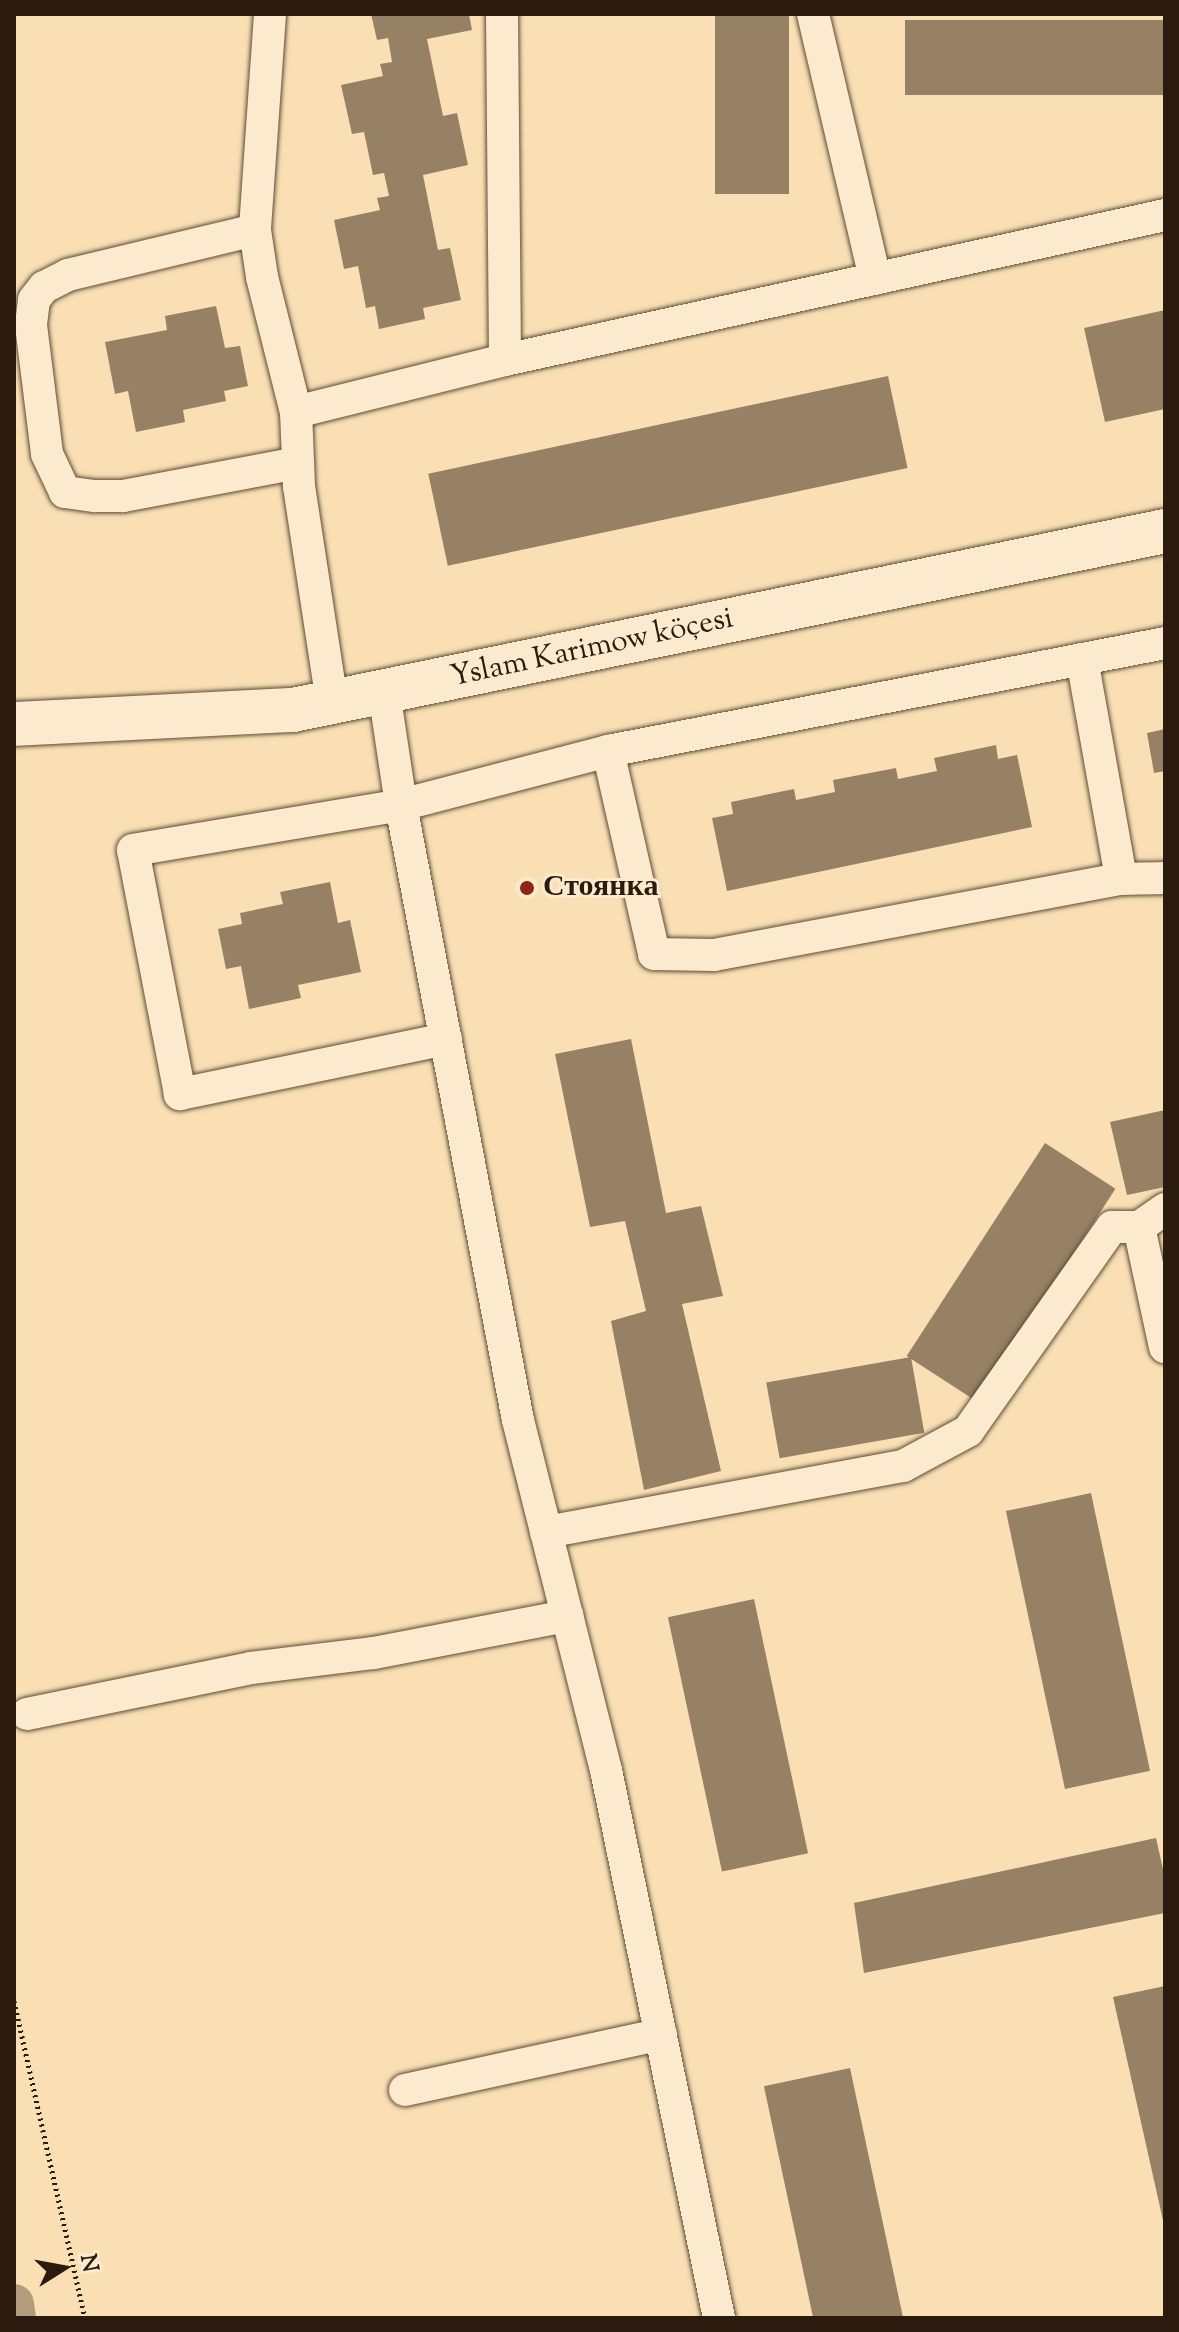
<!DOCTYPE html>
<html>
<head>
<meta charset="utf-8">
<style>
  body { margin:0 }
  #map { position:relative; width:1179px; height:2332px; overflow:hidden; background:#f9dfb3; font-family:"Sorts Mill Goudy",serif }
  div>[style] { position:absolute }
  .canal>* { height:40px; margin:-20px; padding:0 20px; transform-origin:20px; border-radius:20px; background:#b39c7b }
  .building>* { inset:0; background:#968164; transform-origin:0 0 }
  .path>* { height:5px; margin-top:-2.5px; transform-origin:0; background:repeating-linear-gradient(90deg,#2b1b0e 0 2px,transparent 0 6px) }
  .roads { filter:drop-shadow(0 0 2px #5e4c37) drop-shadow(0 0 2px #5e4c37) }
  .street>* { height:32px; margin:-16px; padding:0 16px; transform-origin:16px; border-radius:16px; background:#fbeace }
  .secondary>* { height:44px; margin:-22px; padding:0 22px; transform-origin:22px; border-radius:22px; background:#fbeace }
  .dots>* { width:22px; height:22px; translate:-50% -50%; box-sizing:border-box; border:4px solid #fbeace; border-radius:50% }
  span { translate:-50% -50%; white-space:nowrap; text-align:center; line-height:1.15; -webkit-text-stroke:6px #fbeace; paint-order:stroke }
  .street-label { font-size:30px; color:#2b1b0e }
  .poi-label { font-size:30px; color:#2b1b0e; font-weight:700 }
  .left { translate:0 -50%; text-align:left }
  .frame { position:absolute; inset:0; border:16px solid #2b1b0e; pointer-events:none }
  .north { position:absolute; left:24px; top:2228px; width:80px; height:80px; -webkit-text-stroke:6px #fbeace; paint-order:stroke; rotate:79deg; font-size:22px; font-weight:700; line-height:32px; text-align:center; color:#2b1b0e }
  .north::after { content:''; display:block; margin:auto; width:28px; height:36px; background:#2b1b0e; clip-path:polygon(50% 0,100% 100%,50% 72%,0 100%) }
</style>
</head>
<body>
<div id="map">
  <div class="canal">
    <div style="left:14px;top:2304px;width:14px;rotate:82deg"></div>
  </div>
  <div class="building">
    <div style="clip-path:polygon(371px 14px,469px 14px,472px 30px,427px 39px,443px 116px,457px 113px,468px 165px,423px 175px,438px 250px,450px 248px,461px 300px,423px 308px,425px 319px,379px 329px,375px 306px,366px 308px,358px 266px,344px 269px,334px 220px,380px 210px,377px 198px,389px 196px,384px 173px,373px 175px,364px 132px,352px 134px,341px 85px,383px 76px,380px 64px,392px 62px,388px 38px,377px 40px)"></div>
    <div style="left:715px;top:14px;width:74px;height:180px"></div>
    <div style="left:1165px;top:20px;width:75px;height:260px;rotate:90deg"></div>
    <div style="clip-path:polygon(216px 306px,225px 348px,240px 346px,248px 386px,224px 391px,226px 401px,183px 410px,185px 422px,136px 432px,128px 391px,115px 394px,105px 342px,167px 330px,165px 316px)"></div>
    <div style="clip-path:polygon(1165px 310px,1165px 409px,1105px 422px,1084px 328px)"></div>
    <div style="left:888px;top:376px;width:94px;height:470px;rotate:78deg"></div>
    <div style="clip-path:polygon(1165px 729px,1165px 771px,1154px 773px,1147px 733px)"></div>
    <div style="clip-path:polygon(996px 745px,998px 759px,1017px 755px,1032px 827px,727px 891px,712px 818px,733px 814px,731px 802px,794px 789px,796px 800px,835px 792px,833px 780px,896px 768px,898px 779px,937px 771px,934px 758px)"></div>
    <div style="clip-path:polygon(330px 882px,338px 923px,350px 920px,361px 972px,298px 985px,301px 998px,249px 1009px,241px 966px,226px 969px,218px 929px,242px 924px,240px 913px,283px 904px,280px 892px)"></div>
    <div style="clip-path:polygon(631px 1039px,666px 1213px,701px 1206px,723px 1296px,682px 1304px,721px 1471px,644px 1490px,611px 1321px,646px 1311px,625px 1221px,590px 1227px,555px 1054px)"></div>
    <div style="clip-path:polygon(1165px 1110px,1165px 1187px,1127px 1195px,1110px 1122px)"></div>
    <div style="left:1045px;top:1143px;width:84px;height:254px;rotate:33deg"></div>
    <div style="left:911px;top:1357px;width:77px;height:147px;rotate:80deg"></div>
    <div style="left:1091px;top:1493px;width:284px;height:87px;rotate:78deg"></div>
    <div style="left:754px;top:1599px;width:260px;height:88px;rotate:78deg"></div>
    <div style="clip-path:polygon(1156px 1838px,1165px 1878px,1165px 1913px,864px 1973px,854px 1903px)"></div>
    <div style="clip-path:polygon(1165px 1986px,1165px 2225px,1164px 2225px,1113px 1997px)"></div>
    <div style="left:850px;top:2068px;width:255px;height:88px;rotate:78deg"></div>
  </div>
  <div class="path">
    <div style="left:14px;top:2001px;width:325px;rotate:77.4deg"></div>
  </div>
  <div class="roads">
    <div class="street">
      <div style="left:270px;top:14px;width:217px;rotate:94deg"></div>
      <div style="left:255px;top:230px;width:48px;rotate:81.5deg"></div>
      <div style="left:262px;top:277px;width:139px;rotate:75.9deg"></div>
      <div style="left:502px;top:14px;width:346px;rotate:89.5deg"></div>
      <div style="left:813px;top:14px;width:272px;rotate:76.8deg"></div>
      <div style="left:255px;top:230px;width:192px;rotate:166.5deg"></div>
      <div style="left:68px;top:275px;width:27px;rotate:153deg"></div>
      <div style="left:44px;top:287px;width:16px;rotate:128deg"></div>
      <div style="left:34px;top:300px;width:25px;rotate:97deg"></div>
      <div style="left:31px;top:325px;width:130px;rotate:82.9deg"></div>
      <div style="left:47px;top:454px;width:42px;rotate:64.7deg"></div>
      <div style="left:65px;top:492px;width:30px;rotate:8deg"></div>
      <div style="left:95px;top:496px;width:28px"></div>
      <div style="left:123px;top:496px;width:178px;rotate:-10.7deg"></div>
      <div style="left:1082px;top:659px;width:223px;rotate:79.9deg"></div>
      <div style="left:384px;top:692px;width:114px;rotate:81.4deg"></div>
      <div style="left:401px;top:805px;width:626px;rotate:79.23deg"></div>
      <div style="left:518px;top:1420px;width:361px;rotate:75.9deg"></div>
      <div style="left:606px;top:1770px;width:560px;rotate:78.35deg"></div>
      <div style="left:332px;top:702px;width:219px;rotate:-98.7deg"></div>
      <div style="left:299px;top:486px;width:74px;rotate:-92.3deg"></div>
      <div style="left:296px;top:412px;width:215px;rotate:-14deg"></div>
      <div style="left:505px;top:360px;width:676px;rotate:-12.39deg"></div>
      <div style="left:608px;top:751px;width:567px;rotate:-10.97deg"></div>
      <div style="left:446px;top:1039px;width:272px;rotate:168.3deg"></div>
      <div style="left:180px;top:1094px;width:248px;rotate:-100.9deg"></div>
      <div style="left:133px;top:850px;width:272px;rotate:-9.5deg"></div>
      <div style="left:401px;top:805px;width:214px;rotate:-14.6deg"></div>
      <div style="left:608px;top:751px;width:208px;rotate:77.2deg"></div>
      <div style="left:654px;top:954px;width:60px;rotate:1deg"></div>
      <div style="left:714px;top:955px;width:414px;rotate:-10.6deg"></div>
      <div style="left:1121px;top:879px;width:44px;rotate:-1.3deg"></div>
      <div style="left:1165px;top:1209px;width:32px;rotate:145deg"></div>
      <div style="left:1139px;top:1227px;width:123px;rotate:77.8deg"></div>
      <div style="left:546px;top:1532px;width:363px;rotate:-10.5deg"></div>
      <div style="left:903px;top:1466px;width:74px;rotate:-28.3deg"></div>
      <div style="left:968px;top:1431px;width:250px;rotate:-54.8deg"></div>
      <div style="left:1112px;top:1227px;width:27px"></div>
      <div style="left:27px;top:1714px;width:229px;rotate:-11.6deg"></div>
      <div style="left:251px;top:1668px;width:124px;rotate:-7deg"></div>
      <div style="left:374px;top:1653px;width:197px;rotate:-10.9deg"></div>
      <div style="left:405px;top:2090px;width:262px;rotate:-12.3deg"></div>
    </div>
    <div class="secondary">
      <div style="left:14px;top:724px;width:279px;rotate:-2.9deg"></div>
      <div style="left:293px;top:710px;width:890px;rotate:-11.6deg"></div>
    </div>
  </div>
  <div class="dots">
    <div style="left:527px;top:888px;background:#8f2418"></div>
  </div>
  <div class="street-label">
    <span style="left:592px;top:649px;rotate:-12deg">Yslam Karimow köçesi</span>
  </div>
  <div class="poi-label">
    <span class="left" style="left:543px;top:888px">Стоянка</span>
  </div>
  <div class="frame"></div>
  <div class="north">N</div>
</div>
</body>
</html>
